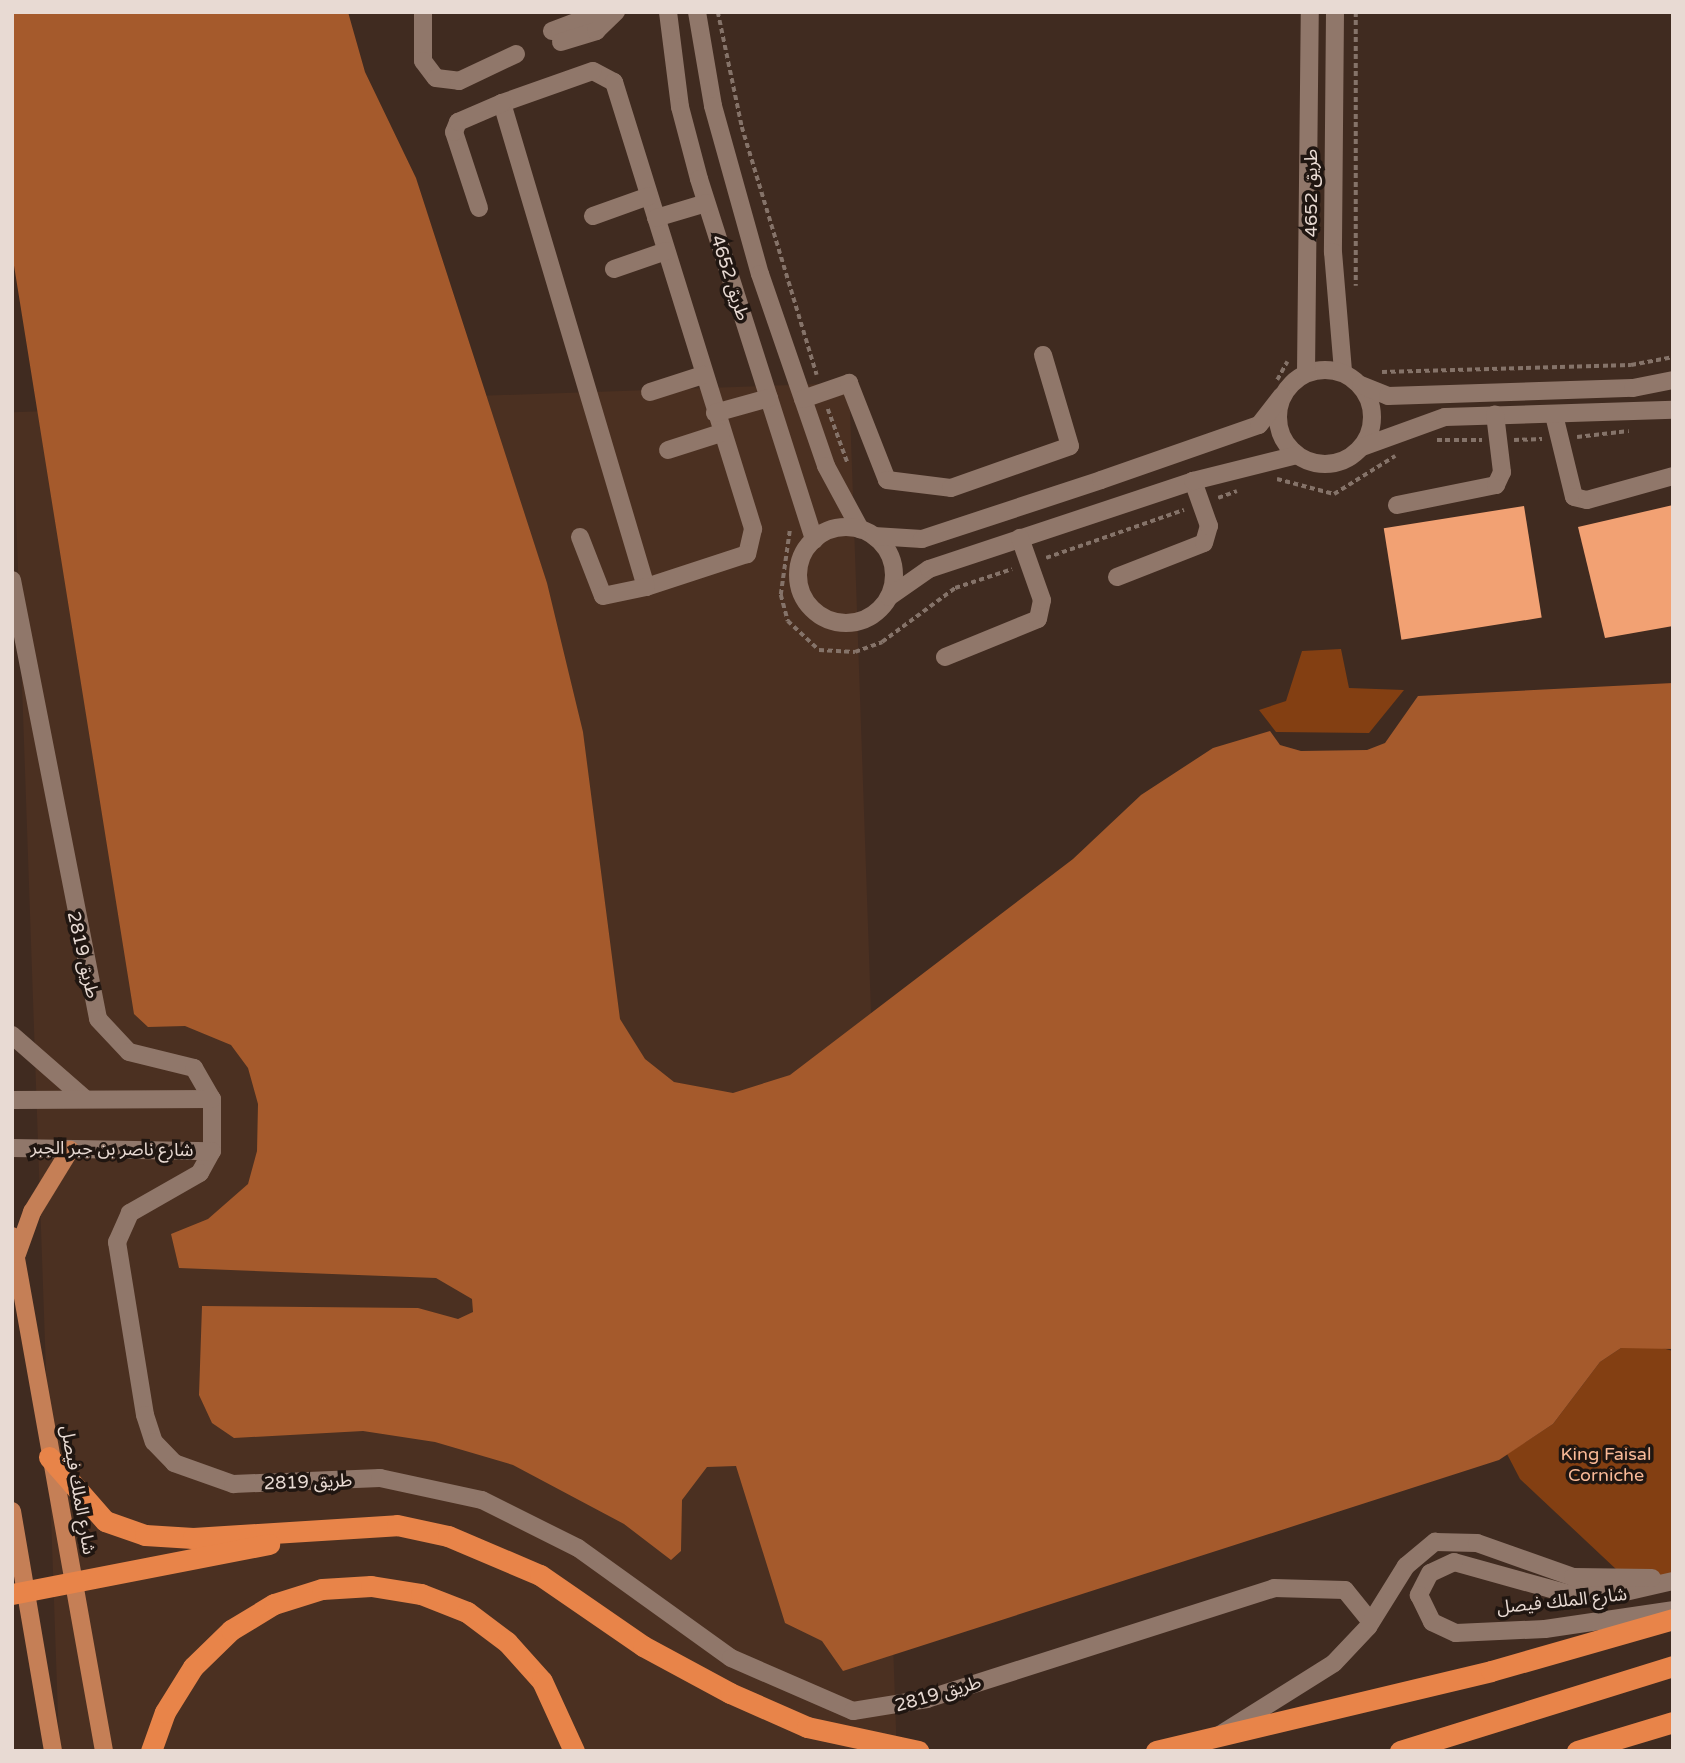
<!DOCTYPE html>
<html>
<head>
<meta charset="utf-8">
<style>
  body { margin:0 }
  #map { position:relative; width:1685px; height:1763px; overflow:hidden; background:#402b20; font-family:"Varela Round","Noto Sans Arabic",sans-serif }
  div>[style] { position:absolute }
  .built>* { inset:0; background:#4b3021; transform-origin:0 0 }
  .green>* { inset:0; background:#833f12 }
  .water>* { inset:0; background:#a55a2c }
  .building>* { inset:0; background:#f2a173; transform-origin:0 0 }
  .path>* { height:3.5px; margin-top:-1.75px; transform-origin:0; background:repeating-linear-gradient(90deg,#857369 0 5px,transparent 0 8.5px) }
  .minor>* { height:18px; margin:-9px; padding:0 9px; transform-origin:9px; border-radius:9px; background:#90776a }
  .minor>.ring { margin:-9px; padding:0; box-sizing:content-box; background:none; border:18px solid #90776a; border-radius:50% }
  .major>* { height:18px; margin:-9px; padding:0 9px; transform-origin:9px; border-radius:9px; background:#c57f56 }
  .highway>* { height:21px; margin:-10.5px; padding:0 10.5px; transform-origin:10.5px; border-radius:10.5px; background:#e88449 }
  span { translate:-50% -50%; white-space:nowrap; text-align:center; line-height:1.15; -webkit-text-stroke:7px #201611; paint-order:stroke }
  .street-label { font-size:18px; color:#e8dad3 }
  .park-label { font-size:18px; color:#f9b997 }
  .frame { position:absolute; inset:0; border:14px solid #e8dad3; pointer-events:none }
</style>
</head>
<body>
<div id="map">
  <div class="built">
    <div style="left:849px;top:383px;width:1369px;height:837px;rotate:88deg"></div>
  </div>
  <div class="green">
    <div style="clip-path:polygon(1341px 649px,1349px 688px,1404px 690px,1369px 733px,1276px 732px,1259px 710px,1286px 701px,1302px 651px)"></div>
    <div style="clip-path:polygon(1647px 1344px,1673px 1351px,1673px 1577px,1634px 1586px,1520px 1479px,1507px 1454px,1553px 1424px,1600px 1362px,1621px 1348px)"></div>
  </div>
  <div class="water">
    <div style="clip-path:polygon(12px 12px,348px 12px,365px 72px,416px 178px,547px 583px,583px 732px,620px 1019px,645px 1059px,674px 1082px,733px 1093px,790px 1075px,1073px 859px,1141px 795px,1213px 748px,1270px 731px,1280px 745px,1301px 751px,1367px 750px,1385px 743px,1418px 696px,1673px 683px,1673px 1349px,1621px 1348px,1600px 1362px,1553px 1424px,1499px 1460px,843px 1671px,822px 1641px,785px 1623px,736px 1466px,707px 1467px,682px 1500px,681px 1551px,671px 1560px,624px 1524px,513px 1465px,435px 1442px,363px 1431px,234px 1438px,212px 1423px,199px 1395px,202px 1306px,418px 1308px,458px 1319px,473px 1312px,472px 1299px,436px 1278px,179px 1268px,171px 1234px,208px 1219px,248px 1184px,257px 1151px,258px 1104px,248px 1068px,231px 1045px,185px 1026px,148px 1027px,134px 1014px,12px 253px)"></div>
  </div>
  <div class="building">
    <div style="clip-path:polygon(1673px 505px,1673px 626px,1605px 638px,1578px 527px)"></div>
    <div style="left:1524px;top:506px;width:113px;height:142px;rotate:81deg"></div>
  </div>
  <div class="path">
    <div style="left:718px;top:12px;width:117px;rotate:78.2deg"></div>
    <div style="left:742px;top:127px;width:259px;rotate:73.2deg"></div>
    <div style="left:1356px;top:12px;width:274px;rotate:90deg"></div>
    <div style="left:1382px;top:372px;width:249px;rotate:-1.6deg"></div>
    <div style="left:1631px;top:365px;width:43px;rotate:-10.8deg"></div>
    <div style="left:1277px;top:380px;width:21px;rotate:-61deg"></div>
    <div style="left:828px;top:409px;width:59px;rotate:70deg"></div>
    <div style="left:1577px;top:437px;width:52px;rotate:-6.6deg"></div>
    <div style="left:1437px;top:440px;width:45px"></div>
    <div style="left:1514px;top:440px;width:28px;rotate:-2deg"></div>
    <div style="left:1277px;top:479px;width:59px;rotate:14.7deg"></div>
    <div style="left:1334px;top:494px;width:72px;rotate:-31.9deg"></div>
    <div style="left:1218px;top:498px;width:20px;rotate:-20deg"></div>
    <div style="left:790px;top:531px;width:65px;rotate:98deg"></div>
    <div style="left:781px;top:595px;width:27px;rotate:75deg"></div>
    <div style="left:788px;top:621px;width:42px;rotate:43.1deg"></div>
    <div style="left:819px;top:650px;width:36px;rotate:3deg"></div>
    <div style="left:855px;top:652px;width:29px;rotate:-20deg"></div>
    <div style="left:882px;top:642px;width:91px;rotate:-36.5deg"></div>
    <div style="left:955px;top:588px;width:60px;rotate:-18.4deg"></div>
    <div style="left:1046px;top:558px;width:146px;rotate:-19.2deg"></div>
  </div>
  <div class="minor">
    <div style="left:423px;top:12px;width:49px;rotate:90deg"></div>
    <div style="left:423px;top:61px;width:21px;rotate:53deg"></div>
    <div style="left:436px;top:78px;width:23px;rotate:7deg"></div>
    <div style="left:459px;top:81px;width:63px;rotate:-25.3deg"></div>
    <div style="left:668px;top:12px;width:96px;rotate:82.8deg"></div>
    <div style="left:680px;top:107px;width:74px;rotate:75.2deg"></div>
    <div style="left:699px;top:179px;width:379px;rotate:72.3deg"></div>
    <div style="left:697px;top:12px;width:95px;rotate:80.3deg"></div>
    <div style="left:713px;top:106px;width:174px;rotate:74.4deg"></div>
    <div style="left:760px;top:274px;width:203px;rotate:71deg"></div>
    <div style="left:826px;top:466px;width:72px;rotate:61.6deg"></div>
    <div style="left:1335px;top:12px;width:240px;rotate:90.5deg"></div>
    <div style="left:1333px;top:252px;width:120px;rotate:85.2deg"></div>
    <div style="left:552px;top:31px;width:53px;rotate:-20.8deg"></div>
    <div style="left:561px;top:42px;width:37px;rotate:-17deg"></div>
    <div style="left:596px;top:31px;width:28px;rotate:-44deg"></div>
    <div style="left:593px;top:71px;width:24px;rotate:28deg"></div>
    <div style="left:614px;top:82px;width:468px;rotate:72.7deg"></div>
    <div style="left:753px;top:529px;width:26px;rotate:103deg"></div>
    <div style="left:747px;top:554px;width:106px;rotate:161.9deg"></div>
    <div style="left:646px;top:587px;width:505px;rotate:-106.57deg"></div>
    <div style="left:502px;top:103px;width:96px;rotate:-19.4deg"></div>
    <div style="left:479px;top:208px;width:80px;rotate:-108.2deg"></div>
    <div style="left:454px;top:132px;width:11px;rotate:-68deg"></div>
    <div style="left:458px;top:122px;width:48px;rotate:-23.4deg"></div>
    <div style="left:593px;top:216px;width:59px;rotate:-19.7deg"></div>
    <div style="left:656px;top:218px;width:52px;rotate:-16.7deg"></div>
    <div style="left:614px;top:269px;width:55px;rotate:-19.1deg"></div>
    <div class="ring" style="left:1278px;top:370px;width:76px;height:76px"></div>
    <div style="left:1306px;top:373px;width:361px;rotate:-89.4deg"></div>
    <div style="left:1361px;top:385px;width:29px;rotate:22deg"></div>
    <div style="left:1388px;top:396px;width:245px;rotate:-1.9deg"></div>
    <div style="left:1633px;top:388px;width:41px;rotate:-11.3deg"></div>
    <div style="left:650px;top:392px;width:56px;rotate:-17.8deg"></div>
    <div style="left:803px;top:399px;width:49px;rotate:-19.2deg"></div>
    <div style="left:849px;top:383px;width:104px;rotate:68.6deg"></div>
    <div style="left:887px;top:480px;width:64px;rotate:7.1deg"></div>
    <div style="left:951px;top:488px;width:126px;rotate:-19.4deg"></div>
    <div style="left:1070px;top:446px;width:95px;rotate:-106.5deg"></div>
    <div style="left:715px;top:413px;width:56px;rotate:-15.5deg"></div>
    <div style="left:1554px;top:415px;width:84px;rotate:76.3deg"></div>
    <div style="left:1574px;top:497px;width:13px;rotate:13deg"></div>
    <div style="left:1587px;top:500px;width:89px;rotate:-15.6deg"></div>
    <div style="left:1362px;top:447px;width:88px;rotate:-19.9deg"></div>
    <div style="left:1445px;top:417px;width:228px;rotate:-1.8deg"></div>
    <div style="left:668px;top:450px;width:56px;rotate:-17.8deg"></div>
    <div style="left:1397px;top:505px;width:101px;rotate:-11.4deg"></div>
    <div style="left:1496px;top:485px;width:14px;rotate:-65deg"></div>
    <div style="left:1502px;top:472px;width:58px;rotate:-96.9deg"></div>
    <div class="ring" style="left:798px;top:527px;width:78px;height:78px"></div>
    <div style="left:874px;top:536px;width:48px;rotate:3.6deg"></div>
    <div style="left:922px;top:539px;width:188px;rotate:-18.2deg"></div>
    <div style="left:1101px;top:480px;width:167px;rotate:-19.2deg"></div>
    <div style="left:1259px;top:425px;width:37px;rotate:-52deg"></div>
    <div style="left:580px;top:537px;width:63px;rotate:68.7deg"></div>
    <div style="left:603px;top:596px;width:44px;rotate:-11.8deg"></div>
    <div style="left:1117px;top:577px;width:93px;rotate:-21.3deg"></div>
    <div style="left:1204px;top:543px;width:18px;rotate:-74deg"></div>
    <div style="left:1209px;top:526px;width:48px;rotate:-109.6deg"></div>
    <div style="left:12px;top:580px;width:447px;rotate:78.9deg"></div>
    <div style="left:98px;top:1019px;width:45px;rotate:46.8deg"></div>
    <div style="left:129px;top:1052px;width:67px;rotate:13.8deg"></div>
    <div style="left:194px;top:1068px;width:36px;rotate:60deg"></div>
    <div style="left:212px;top:1099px;width:52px;rotate:90deg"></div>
    <div style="left:212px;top:1151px;width:25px;rotate:119deg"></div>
    <div style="left:200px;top:1173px;width:81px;rotate:150.3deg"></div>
    <div style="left:130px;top:1213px;width:32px;rotate:114deg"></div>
    <div style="left:117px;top:1242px;width:175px;rotate:80.8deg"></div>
    <div style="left:145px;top:1415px;width:28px;rotate:72deg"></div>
    <div style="left:154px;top:1442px;width:29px;rotate:46deg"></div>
    <div style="left:174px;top:1463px;width:63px;rotate:19.6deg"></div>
    <div style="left:233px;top:1484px;width:147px;rotate:-2.3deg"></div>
    <div style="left:380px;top:1478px;width:104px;rotate:12.2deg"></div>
    <div style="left:482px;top:1500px;width:107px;rotate:26.6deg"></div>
    <div style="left:578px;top:1548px;width:188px;rotate:35.7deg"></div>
    <div style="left:731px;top:1658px;width:133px;rotate:23.5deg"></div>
    <div style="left:853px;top:1711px;width:75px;rotate:-9.2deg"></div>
    <div style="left:927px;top:1699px;width:364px;rotate:-17.7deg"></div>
    <div style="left:1274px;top:1588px;width:71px;rotate:1.6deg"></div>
    <div style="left:1345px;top:1590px;width:41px;rotate:50.9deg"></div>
    <div style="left:889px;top:597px;width:49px;rotate:-35deg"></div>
    <div style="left:929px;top:569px;width:278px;rotate:-18.4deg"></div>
    <div style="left:1193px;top:481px;width:107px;rotate:-14deg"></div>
    <div style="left:945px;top:657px;width:100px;rotate:-22.2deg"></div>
    <div style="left:1038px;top:619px;width:19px;rotate:-78deg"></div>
    <div style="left:1042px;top:600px;width:66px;rotate:-109.5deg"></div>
    <div style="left:12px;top:1035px;width:97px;rotate:41.2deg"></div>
    <div style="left:12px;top:1100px;width:200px;rotate:-0.3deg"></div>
    <div style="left:12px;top:1148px;width:200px;rotate:0.9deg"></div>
    <div style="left:1673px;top:1581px;width:58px;rotate:167.2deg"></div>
    <div style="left:1616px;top:1594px;width:47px;rotate:180deg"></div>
    <div style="left:1569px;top:1594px;width:119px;rotate:-164.5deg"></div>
    <div style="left:1454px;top:1562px;width:26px;rotate:155deg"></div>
    <div style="left:1430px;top:1573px;width:25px;rotate:117deg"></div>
    <div style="left:1419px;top:1595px;width:30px;rotate:64deg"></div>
    <div style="left:1432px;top:1622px;width:26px;rotate:25deg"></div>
    <div style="left:1456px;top:1633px;width:89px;rotate:-2.6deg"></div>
    <div style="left:1545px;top:1629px;width:129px;rotate:-8.4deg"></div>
    <div style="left:1221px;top:1734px;width:133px;rotate:-32.1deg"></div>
    <div style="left:1334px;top:1663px;width:50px;rotate:-46.6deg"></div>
    <div style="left:1368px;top:1627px;width:72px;rotate:-58.1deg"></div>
    <div style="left:1406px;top:1566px;width:38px;rotate:-40deg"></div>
    <div style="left:1435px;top:1542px;width:42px;rotate:1.4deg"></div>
    <div style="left:1477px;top:1543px;width:102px;rotate:19.5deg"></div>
    <div style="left:1573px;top:1577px;width:79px;rotate:0.7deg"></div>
  </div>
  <div class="major">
    <div style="left:12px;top:1236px;width:523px;rotate:79.87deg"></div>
    <div style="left:17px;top:1254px;width:45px;rotate:-70.3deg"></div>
    <div style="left:32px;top:1212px;width:73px;rotate:-58.5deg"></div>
    <div style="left:12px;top:1511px;width:243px;rotate:80.3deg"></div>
  </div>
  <div class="highway">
    <div style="left:49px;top:1457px;width:85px;rotate:48.8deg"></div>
    <div style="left:105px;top:1521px;width:42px;rotate:19.3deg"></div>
    <div style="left:145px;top:1535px;width:48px;rotate:3.6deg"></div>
    <div style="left:193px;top:1538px;width:204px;rotate:-3.6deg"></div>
    <div style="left:397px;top:1525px;width:52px;rotate:12.2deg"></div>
    <div style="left:448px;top:1536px;width:100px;rotate:23deg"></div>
    <div style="left:540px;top:1575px;width:125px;rotate:34.6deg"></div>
    <div style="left:643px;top:1646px;width:99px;rotate:28.4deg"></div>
    <div style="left:730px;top:1693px;width:84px;rotate:23.8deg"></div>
    <div style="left:807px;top:1727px;width:114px;rotate:12.2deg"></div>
    <div style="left:12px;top:1594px;width:262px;rotate:-11deg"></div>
    <div style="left:151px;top:1751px;width:41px;rotate:-70.3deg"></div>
    <div style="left:165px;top:1712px;width:53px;rotate:-58.1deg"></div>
    <div style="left:193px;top:1667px;width:53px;rotate:-44.2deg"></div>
    <div style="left:231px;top:1630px;width:50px;rotate:-31.2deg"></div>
    <div style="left:274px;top:1604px;width:50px;rotate:-17.4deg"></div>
    <div style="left:322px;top:1589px;width:49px;rotate:-3.5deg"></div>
    <div style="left:371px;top:1586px;width:51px;rotate:9.1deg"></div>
    <div style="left:421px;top:1594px;width:49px;rotate:21.4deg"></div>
    <div style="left:467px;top:1612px;width:50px;rotate:36.9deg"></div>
    <div style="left:507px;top:1642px;width:52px;rotate:48.1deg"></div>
    <div style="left:542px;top:1681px;width:77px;rotate:65.4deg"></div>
    <div style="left:1156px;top:1751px;width:344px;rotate:-13.4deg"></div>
    <div style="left:1491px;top:1671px;width:189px;rotate:-15.9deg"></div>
    <div style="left:1400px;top:1751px;width:286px;rotate:-17.3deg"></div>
    <div style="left:1577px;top:1751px;width:100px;rotate:-16.8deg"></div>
  </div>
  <div class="street-label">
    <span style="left:1311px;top:193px;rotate:-90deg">طريق 4652</span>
    <span style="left:730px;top:278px;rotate:72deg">طريق 4652</span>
    <span style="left:83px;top:955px;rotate:77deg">طريق 2819</span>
    <span style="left:112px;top:1149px;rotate:1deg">شارع ناصر بن جبر الجبر</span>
    <span style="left:308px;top:1482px;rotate:-2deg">طريق 2819</span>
    <span style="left:78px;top:1490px;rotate:80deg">شارع الملك فيصل</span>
    <span style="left:1562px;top:1601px;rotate:-6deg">شارع الملك فيصل</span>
    <span style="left:938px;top:1694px;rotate:-16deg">طريق 2819</span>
  </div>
  <div class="park-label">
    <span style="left:1606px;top:1465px">King Faisal<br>Corniche</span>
  </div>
  <div class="frame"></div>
</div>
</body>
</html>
